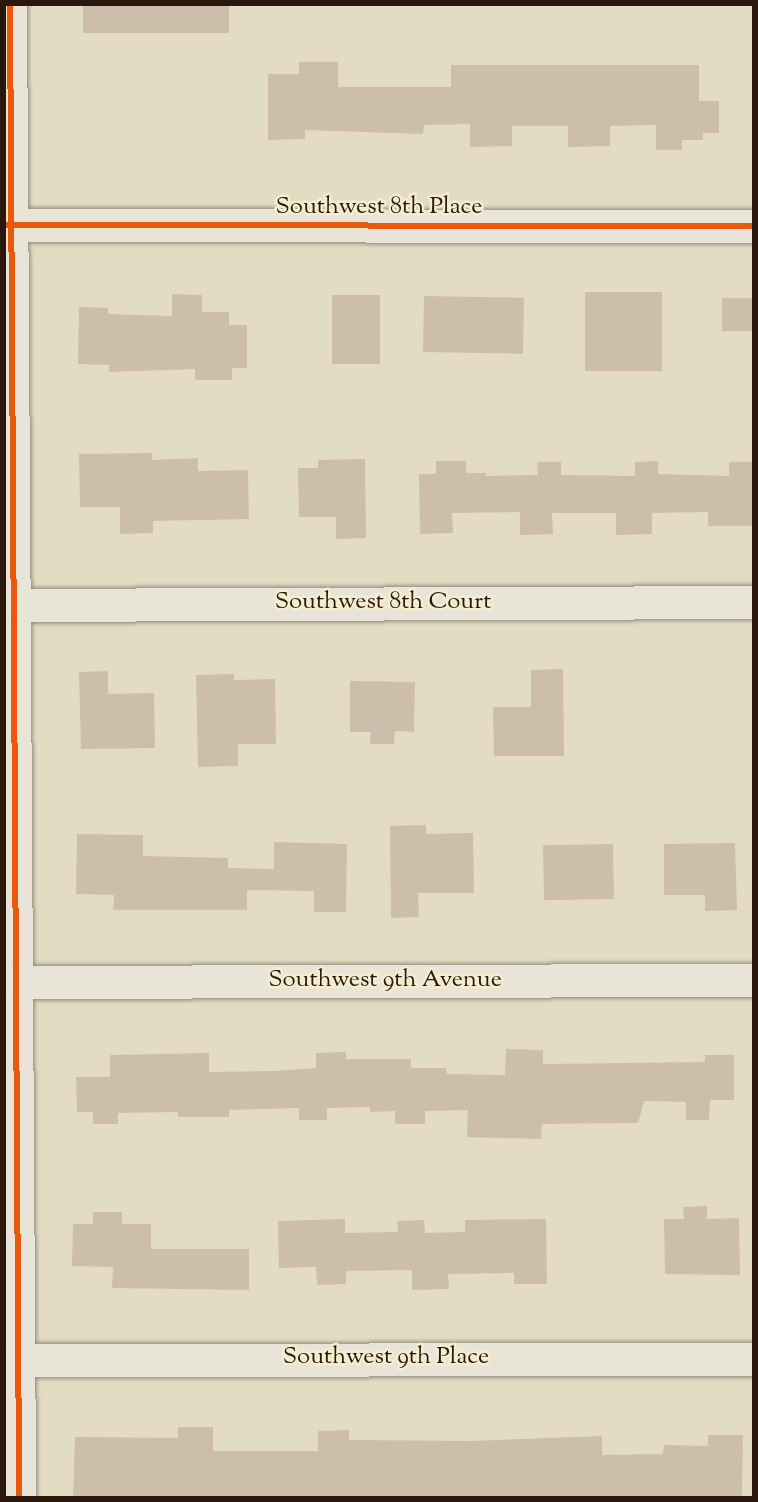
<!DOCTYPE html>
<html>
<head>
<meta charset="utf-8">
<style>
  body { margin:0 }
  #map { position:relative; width:758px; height:1502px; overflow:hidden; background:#e3dcc3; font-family:"Sorts Mill Goudy",serif }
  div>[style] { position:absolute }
  .building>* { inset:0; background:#cdbeab; transform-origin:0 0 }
  .roads { filter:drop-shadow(0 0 2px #928c7d) drop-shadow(0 0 2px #928c7d) }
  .minor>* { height:33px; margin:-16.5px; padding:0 16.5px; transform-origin:16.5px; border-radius:16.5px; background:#e8e4d8 }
  .cycleway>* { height:6px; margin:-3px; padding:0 3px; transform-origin:3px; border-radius:3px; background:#e8590c }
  span { translate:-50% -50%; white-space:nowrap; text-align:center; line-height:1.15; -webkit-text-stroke:5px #f5edd0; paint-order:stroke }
  .street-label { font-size:24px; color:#2a180d }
  .frame { position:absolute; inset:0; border:6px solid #2a180d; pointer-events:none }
</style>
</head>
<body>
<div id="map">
  <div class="building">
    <div style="left:83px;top:4px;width:146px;height:29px"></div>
    <div style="clip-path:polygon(299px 62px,338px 62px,338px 87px,451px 87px,451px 65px,699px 65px,699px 101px,719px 101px,719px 133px,703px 133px,703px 140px,682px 140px,682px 150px,656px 150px,656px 125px,610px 126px,610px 146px,568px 147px,568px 126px,512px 126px,512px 146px,470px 147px,470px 124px,424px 125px,423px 134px,305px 130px,305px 139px,268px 140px,268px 74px,299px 74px)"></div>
    <div style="left:585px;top:292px;width:77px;height:79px"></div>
    <div style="clip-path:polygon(172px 294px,202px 295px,202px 312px,229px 312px,229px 325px,247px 325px,247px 368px,232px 368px,232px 380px,195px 380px,195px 369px,109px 372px,109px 365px,78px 364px,79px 307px,108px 308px,108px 314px,172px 316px)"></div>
    <div style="left:332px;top:295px;width:48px;height:69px"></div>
    <div style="left:424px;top:296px;width:100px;height:56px;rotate:1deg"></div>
    <div style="left:722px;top:298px;width:31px;height:33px"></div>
    <div style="clip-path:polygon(152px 453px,152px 460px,198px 458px,198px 471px,248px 470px,249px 519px,153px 521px,153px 533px,120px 534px,120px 507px,80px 507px,79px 454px)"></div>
    <div style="clip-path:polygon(365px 459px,366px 538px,336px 539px,336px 517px,299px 517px,298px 468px,318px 468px,318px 460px)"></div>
    <div style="clip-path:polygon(436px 461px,466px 461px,466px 473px,486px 473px,486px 476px,538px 475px,537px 462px,561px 462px,561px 475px,635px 476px,635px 462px,658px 461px,658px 474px,729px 476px,729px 462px,752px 462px,753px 526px,708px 526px,708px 512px,652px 513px,652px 534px,616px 535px,616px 513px,552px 513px,553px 534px,520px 535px,520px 512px,452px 513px,453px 533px,420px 534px,419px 474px,436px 474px)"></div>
    <div style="clip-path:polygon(563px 669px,564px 756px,494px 756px,493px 707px,531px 707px,531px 670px)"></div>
    <div style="clip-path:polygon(108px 671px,108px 694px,154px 693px,155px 748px,81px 749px,79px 672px)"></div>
    <div style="clip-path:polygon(234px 674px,234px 680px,275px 679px,276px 744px,238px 744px,238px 766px,198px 767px,196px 675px)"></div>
    <div style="clip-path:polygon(350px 681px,415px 682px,414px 732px,395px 731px,394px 744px,370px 744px,371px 732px,350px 732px)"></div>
    <div style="clip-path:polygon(426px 825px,426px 834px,473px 833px,474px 893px,418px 893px,419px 917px,391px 918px,390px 826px)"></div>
    <div style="clip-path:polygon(77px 834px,143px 835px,143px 856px,228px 858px,228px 868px,274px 869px,274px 842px,347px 844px,346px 912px,314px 912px,314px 891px,247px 890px,247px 910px,113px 910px,114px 895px,76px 894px)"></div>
    <div style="clip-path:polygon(735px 843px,737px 910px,705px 911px,705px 895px,664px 895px,664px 844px)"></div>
    <div style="left:613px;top:844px;width:55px;height:70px;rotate:89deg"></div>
    <div style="clip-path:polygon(506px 1049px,543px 1050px,543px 1064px,705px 1062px,705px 1055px,734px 1055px,734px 1100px,710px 1100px,709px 1120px,686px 1120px,686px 1102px,644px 1101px,638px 1123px,542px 1124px,541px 1139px,467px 1137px,468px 1110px,425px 1111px,425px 1124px,395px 1124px,395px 1111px,370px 1112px,370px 1107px,327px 1108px,327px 1120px,299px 1120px,299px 1108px,229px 1110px,229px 1117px,178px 1117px,178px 1112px,118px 1113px,118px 1124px,93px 1124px,93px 1112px,77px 1112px,76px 1077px,110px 1077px,110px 1055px,209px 1053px,209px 1072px,275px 1071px,316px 1068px,316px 1053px,346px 1052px,346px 1059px,411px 1059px,411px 1068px,446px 1068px,447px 1074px,505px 1075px)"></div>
    <div style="clip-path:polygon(707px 1206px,707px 1219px,739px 1218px,740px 1275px,665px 1274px,664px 1219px,684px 1219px,683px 1207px)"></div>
    <div style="clip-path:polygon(93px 1212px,122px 1212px,122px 1224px,151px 1224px,151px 1249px,249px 1249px,249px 1290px,112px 1288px,113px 1267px,72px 1266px,73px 1224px,93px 1224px)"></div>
    <div style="clip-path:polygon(345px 1219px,345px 1233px,398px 1232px,397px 1221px,424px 1220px,425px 1233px,465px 1232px,465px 1220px,546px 1219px,547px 1284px,514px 1284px,514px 1273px,448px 1274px,449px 1289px,412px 1290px,412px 1270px,346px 1271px,346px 1284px,317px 1285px,316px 1267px,279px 1268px,278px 1221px)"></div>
    <div style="clip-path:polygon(178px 1427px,213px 1427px,213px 1451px,318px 1451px,318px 1431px,349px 1430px,349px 1440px,471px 1441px,602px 1436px,602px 1455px,663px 1454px,664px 1445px,708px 1446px,708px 1435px,743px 1435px,742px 1497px,73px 1497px,75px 1437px,178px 1438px)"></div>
  </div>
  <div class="roads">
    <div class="minor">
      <div style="left:10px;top:4px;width:1494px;rotate:89.65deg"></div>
      <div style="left:4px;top:225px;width:750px;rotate:0.08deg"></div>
      <div style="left:13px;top:605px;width:741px;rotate:-0.23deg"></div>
      <div style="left:17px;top:982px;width:737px;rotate:-0.16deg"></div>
      <div style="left:18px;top:1360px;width:736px;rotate:-0.08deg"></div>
    </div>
  </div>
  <div class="cycleway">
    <div style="left:10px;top:4px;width:1494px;rotate:89.65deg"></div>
    <div style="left:4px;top:225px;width:750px;rotate:0.08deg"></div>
  </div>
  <div class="street-label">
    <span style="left:379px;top:208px">Southwest 8th Place</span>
    <span style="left:383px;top:603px">Southwest 8th Court</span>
    <span style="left:385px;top:981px">Southwest 9th Avenue</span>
    <span style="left:386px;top:1358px">Southwest 9th Place</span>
  </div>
  <div class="frame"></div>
</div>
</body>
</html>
